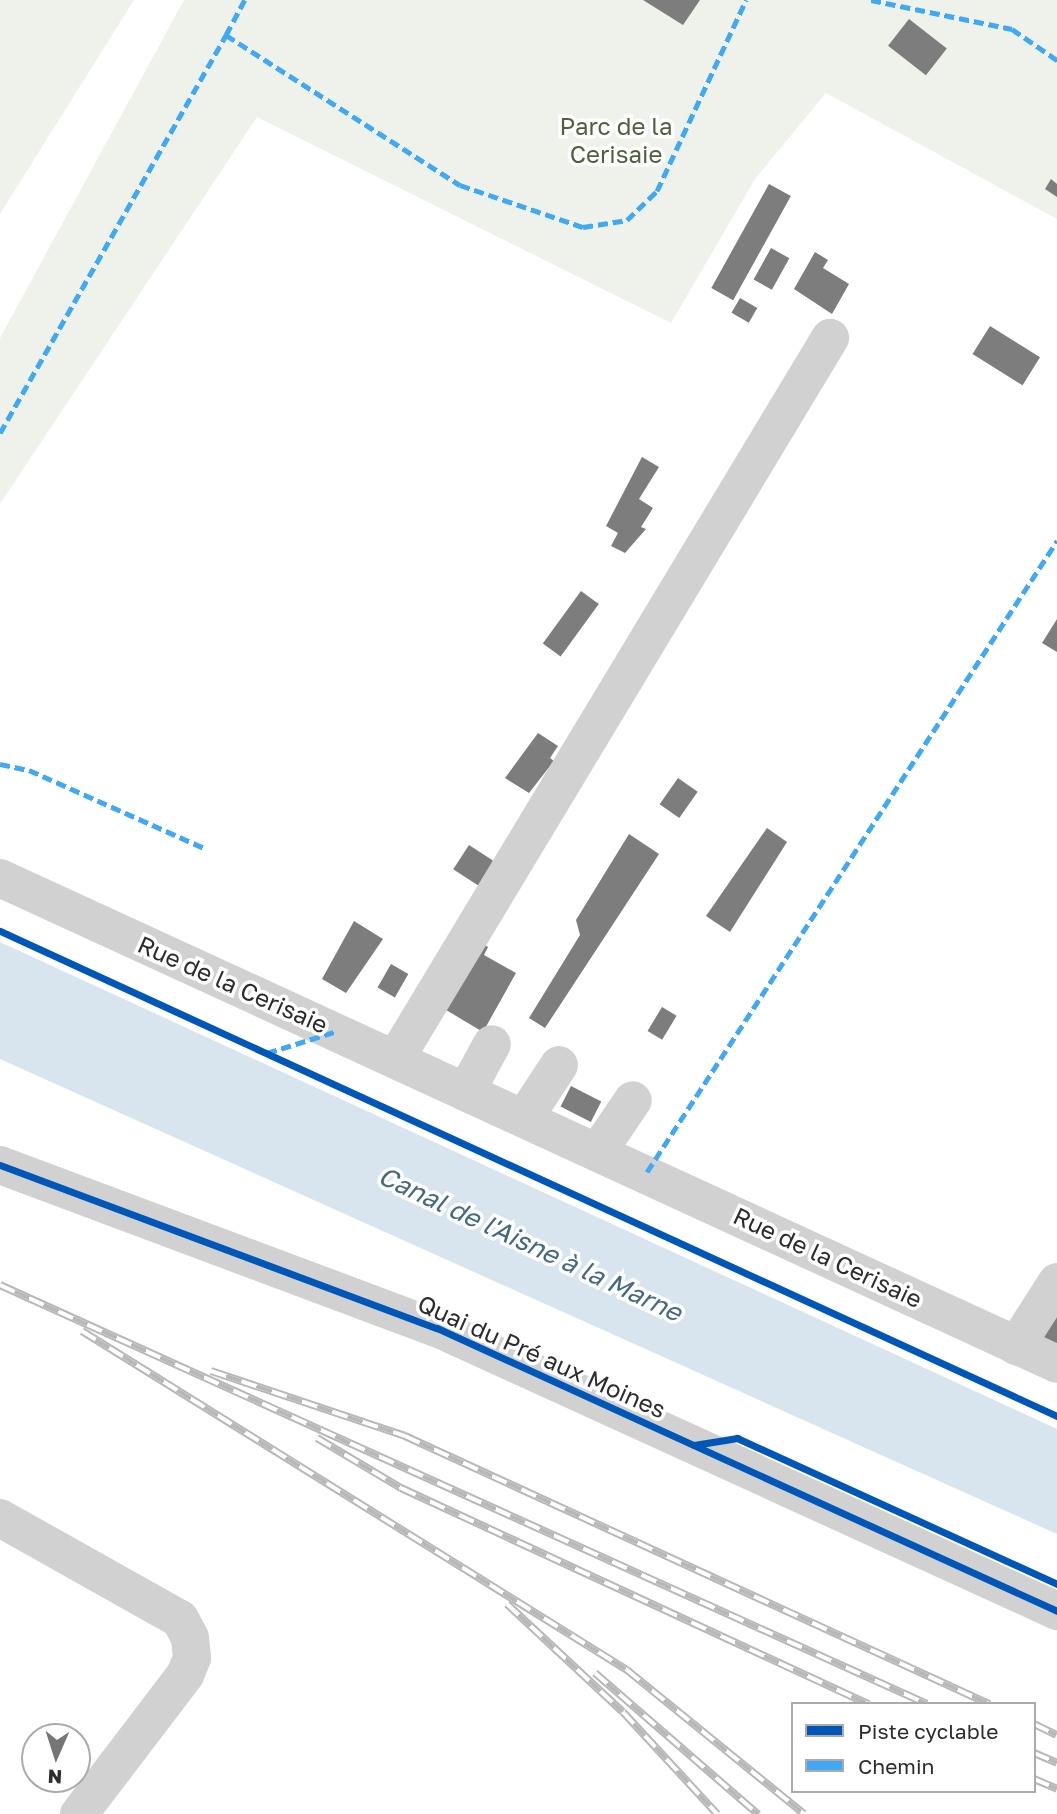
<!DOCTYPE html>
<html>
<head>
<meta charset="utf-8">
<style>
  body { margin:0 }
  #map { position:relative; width:1057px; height:1814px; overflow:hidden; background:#fff; font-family:"Golos Text",sans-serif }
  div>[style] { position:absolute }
  .green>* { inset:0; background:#eef2eb }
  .water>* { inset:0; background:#d9e5ee }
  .building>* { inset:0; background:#7d7d7d; transform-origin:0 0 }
  .minor>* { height:38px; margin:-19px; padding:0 19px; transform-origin:19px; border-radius:19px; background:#d1d1d1 }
  .rail>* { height:8px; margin-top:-4px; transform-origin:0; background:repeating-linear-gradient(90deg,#fff 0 16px,#b8b8b8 0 32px); box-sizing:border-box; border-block:2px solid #b8b8b8 }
  .quiet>* { height:5px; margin-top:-2.5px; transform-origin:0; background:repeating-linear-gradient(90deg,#3fa9f5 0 10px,transparent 0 15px) }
  .cycleway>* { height:7px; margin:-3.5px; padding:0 3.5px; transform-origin:3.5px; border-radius:3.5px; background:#0057b8 }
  span { translate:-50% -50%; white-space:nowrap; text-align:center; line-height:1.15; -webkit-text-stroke:7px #fff; paint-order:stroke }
  .park-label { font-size:24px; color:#4e613f }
  .street-label { font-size:24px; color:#2c2c2c }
  .water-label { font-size:26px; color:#446983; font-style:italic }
  .legend { position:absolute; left:791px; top:1702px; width:245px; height:91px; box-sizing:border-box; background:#fff; border:2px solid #ababab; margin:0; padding:9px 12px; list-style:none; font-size:21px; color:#2c2c2c }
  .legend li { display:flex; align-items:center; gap:14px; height:35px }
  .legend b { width:35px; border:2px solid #ababab }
  .north { position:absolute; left:21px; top:1723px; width:70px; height:70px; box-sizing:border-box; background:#fff; border:2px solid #ababab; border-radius:50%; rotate:183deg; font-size:19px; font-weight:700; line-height:28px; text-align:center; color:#2c2c2c }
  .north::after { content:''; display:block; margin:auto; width:24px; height:32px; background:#767676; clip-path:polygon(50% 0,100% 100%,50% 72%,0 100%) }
</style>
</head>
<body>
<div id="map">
  <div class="green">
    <div style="clip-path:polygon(0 0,134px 0,0 214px)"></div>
    <div style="clip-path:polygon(184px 0,1057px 0,1057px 219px,826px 93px,755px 179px,671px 323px,257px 117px,0 504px,0 338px)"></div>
  </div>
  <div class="water">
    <div style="clip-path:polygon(0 942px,1057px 1429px,1057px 1534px,0 1059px)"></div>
  </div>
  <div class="building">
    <div style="clip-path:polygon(643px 0,700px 0,683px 25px)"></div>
    <div style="left:909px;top:19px;width:48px;height:34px;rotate:38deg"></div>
    <div style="clip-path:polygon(1051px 179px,1057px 184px,1057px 197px,1045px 189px)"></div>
    <div style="left:769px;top:184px;width:25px;height:119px;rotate:29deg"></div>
    <div style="left:771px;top:248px;width:21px;height:36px;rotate:29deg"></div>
    <div style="clip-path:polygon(815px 252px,828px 260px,823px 268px,849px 284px,832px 314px,794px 289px)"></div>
    <div style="left:740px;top:298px;width:20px;height:17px;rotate:30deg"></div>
    <div style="left:990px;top:326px;width:59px;height:33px;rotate:32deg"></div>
    <div style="clip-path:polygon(642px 457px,659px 467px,639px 499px,653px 508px,641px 527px,646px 529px,625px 553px,611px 546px,618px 533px,606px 526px)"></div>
    <div style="left:581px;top:591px;width:22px;height:65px;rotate:36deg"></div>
    <div style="clip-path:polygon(1057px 619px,1057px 652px,1042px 643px)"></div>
    <div style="clip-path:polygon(538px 733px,558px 746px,550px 758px,554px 761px,529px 793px,505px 778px)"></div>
    <div style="left:678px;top:778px;width:24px;height:32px;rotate:35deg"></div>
    <div style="clip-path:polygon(767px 828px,787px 842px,730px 932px,706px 916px)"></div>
    <div style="clip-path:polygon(629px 834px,659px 854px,545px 1028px,529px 1018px,580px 935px,576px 920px)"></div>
    <div style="left:469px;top:845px;width:33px;height:29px;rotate:33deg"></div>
    <div style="clip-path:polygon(354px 921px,383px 939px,346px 993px,322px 979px)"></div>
    <div style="clip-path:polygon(475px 939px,488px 947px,484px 955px,516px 973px,483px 1032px,436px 1004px)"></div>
    <div style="left:391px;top:964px;width:20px;height:27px;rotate:30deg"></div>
    <div style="left:662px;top:1007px;width:17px;height:28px;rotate:31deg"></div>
    <div style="left:571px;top:1086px;width:34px;height:23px;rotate:27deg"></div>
    <div style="clip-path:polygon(1057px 1311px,1057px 1348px,1039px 1340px)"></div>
  </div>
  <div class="minor">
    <div style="left:0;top:878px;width:1163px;rotate:24.69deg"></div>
    <div style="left:396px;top:1058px;width:841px;rotate:-58.92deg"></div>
    <div style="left:467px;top:1090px;width:52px;rotate:-61.5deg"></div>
    <div style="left:525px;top:1117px;width:62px;rotate:-56.8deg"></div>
    <div style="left:599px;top:1150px;width:60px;rotate:-55.8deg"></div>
    <div style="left:0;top:1165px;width:466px;rotate:20.5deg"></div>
    <div style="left:437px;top:1328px;width:682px;rotate:24.53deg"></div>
    <div style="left:1016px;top:1346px;width:76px;rotate:-57.4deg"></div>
    <div style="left:0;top:1518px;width:206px;rotate:29.3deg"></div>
    <div style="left:180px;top:1619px;width:21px;rotate:62deg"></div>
    <div style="left:190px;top:1638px;width:20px;rotate:84deg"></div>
    <div style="left:192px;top:1658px;width:18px;rotate:112deg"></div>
    <div style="left:185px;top:1675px;width:175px;rotate:127.3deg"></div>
  </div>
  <div class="rail">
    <div style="left:0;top:1285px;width:1017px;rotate:24.32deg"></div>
    <div style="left:82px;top:1331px;width:642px;rotate:31.88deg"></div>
    <div style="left:627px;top:1670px;width:228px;rotate:39.1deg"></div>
    <div style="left:211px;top:1371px;width:205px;rotate:18.5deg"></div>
    <div style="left:405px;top:1436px;width:643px;rotate:24.65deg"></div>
    <div style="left:317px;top:1438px;width:98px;rotate:30.8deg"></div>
    <div style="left:401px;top:1488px;width:515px;rotate:24.82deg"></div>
    <div style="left:507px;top:1604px;width:158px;rotate:43deg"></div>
    <div style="left:623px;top:1712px;width:139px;rotate:47.3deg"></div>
    <div style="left:595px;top:1673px;width:216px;rotate:40.9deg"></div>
    <div style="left:1034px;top:1724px;width:25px;rotate:26deg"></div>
    <div style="left:1034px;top:1753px;width:25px;rotate:23deg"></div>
    <div style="left:1034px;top:1779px;width:25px;rotate:23deg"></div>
  </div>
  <div class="quiet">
    <div style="left:871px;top:0;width:144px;rotate:11.6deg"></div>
    <div style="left:1012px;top:29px;width:55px;rotate:34.6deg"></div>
    <div style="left:226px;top:35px;width:40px;rotate:-62deg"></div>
    <div style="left:0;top:433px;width:458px;rotate:-60.4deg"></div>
    <div style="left:226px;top:35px;width:278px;rotate:32.7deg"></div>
    <div style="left:460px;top:185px;width:130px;rotate:18.9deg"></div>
    <div style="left:583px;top:227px;width:45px;rotate:-9deg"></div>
    <div style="left:627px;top:220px;width:42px;rotate:-44deg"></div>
    <div style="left:657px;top:191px;width:211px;rotate:-65deg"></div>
    <div style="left:0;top:764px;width:30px;rotate:12deg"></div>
    <div style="left:29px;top:770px;width:192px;rotate:24deg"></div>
    <div style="left:267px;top:1053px;width:73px;rotate:-17.4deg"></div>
    <div style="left:647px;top:1172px;width:753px;rotate:-56.99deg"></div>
  </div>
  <div class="cycleway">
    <div style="left:0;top:931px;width:1163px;rotate:24.65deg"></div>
    <div style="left:0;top:1165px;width:466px;rotate:20.5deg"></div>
    <div style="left:437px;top:1328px;width:682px;rotate:24.53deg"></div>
    <div style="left:694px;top:1445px;width:44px;rotate:-9.2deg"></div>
    <div style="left:737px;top:1438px;width:352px;rotate:24.5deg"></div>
  </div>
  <div class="park-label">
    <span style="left:616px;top:140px">Parc de la<br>Cerisaie</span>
  </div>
  <div class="street-label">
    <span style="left:233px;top:984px;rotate:24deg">Rue de la Cerisaie</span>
    <span style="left:828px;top:1257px;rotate:25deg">Rue de la Cerisaie</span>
    <span style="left:542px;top:1356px;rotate:24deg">Quai du Pré aux Moines</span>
  </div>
  <div class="water-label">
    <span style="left:530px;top:1244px;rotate:25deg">Canal de l'Aisne à la Marne</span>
  </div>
  <ul class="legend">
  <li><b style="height:9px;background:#0057b8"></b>Piste cyclable</li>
  <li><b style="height:9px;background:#3fa9f5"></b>Chemin</li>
  </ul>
  <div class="north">N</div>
</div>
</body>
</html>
